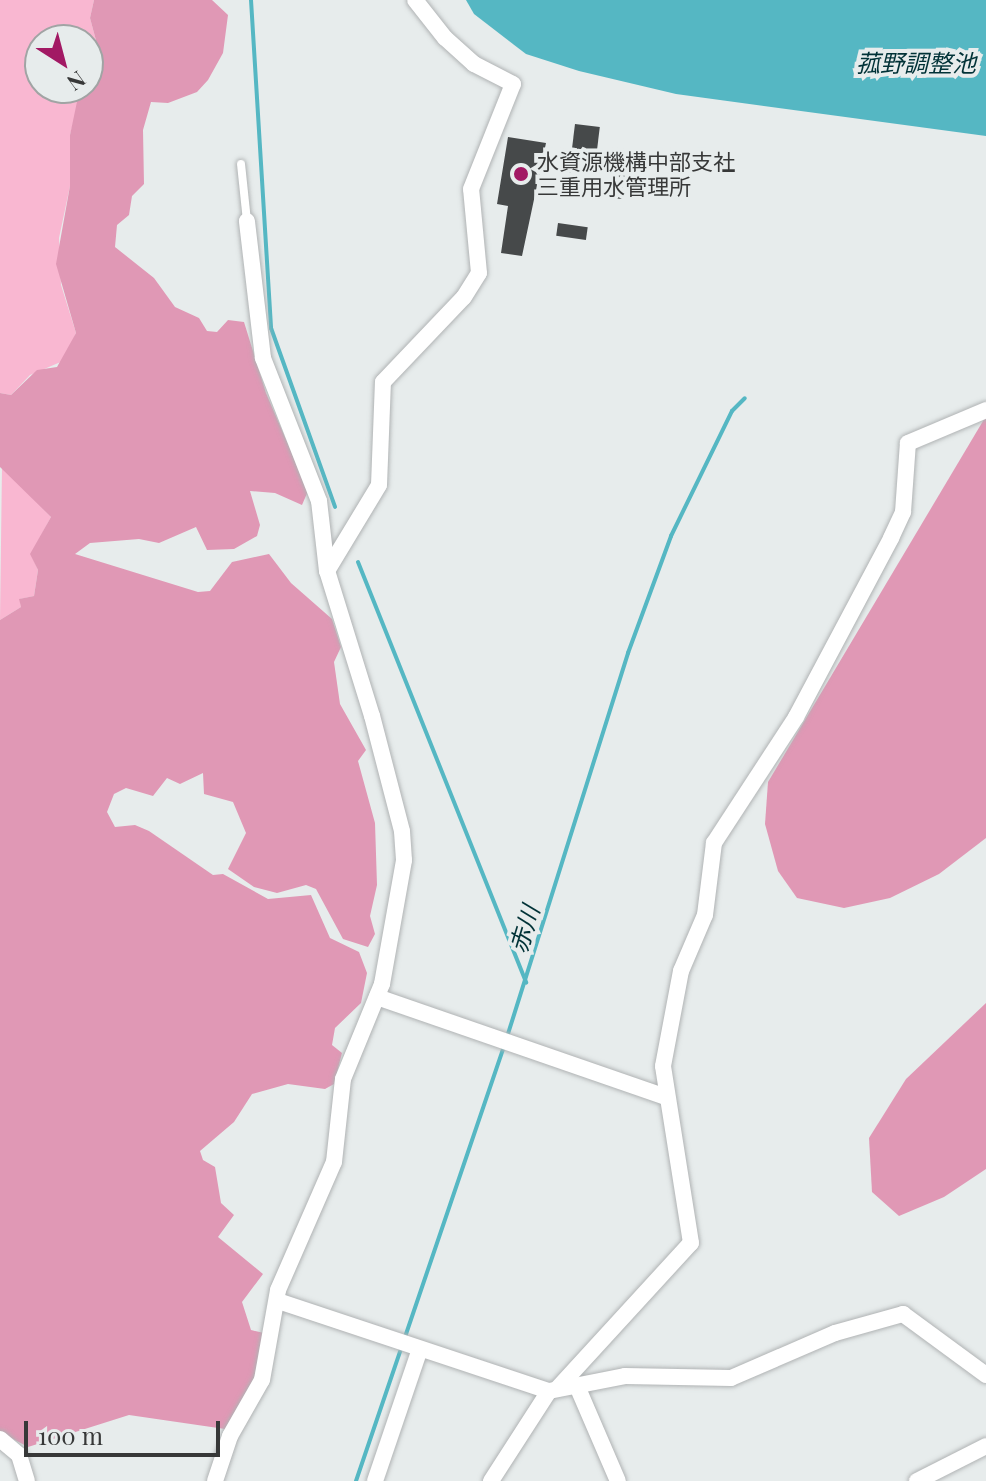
<!DOCTYPE html>
<html>
<head>
<meta charset="utf-8">
<style>
  body { margin:0 }
  #map { position:relative; width:986px; height:1481px; overflow:hidden; background:#e7ecec; font-family:"Playfair Display","Noto Sans JP",serif }
  div>[style] { position:absolute }
  .green>* { inset:0; background:#f9b7d1 }
  .forest>* { inset:0; background:#e098b5 }
  .water>* { inset:0; background:#55b7c3 }
  .stream>* { height:4px; margin:-2px; padding:0 2px; transform-origin:2px; border-radius:2px; background:#55b7c3 }
  .building>* { inset:0; background:#46494a; transform-origin:0 0 }
  .roads { filter:drop-shadow(0 0 2px #b0b3b4) drop-shadow(0 0 2px #b0b3b4) }
  .lane>* { height:8px; margin:-4px; padding:0 4px; transform-origin:4px; border-radius:4px; background:#fff }
  .street>* { height:16px; margin:-8px; padding:0 8px; transform-origin:8px; border-radius:8px; background:#fff }
  .dots>* { width:22px; height:22px; translate:-50% -50%; box-sizing:border-box; border:4px solid #e7ecec; border-radius:50% }
  span { translate:-50% -50%; white-space:nowrap; text-align:center; line-height:1.15; -webkit-text-stroke:8px #e7ecec; paint-order:stroke }
  .poi-label { font-size:22px; color:#373838 }
  .left { translate:0 -50%; text-align:left }
  .water-label { font-size:24px; color:#013237; font-style:italic }
  .north { position:absolute; left:24px; top:24px; width:80px; height:80px; box-sizing:border-box; background:#e7ecec; border:2px solid #a1a4a4; border-radius:50%; rotate:144deg; font-size:22px; font-weight:700; line-height:32px; text-align:center; color:#373838 }
  .north::after { content:''; display:block; margin:auto; width:28px; height:36px; background:#a21964; clip-path:polygon(50% 0,100% 100%,50% 72%,0 100%) }
  .scale { position:absolute; left:24px; top:1421px; width:196px; height:36px; box-sizing:border-box; border:4px solid #373838; border-top:0; padding-left:10px; font-size:24px; line-height:28px; white-space:nowrap; color:#373838; -webkit-text-stroke:6px #e7ecec; paint-order:stroke }
</style>
</head>
<body>
<div id="map">
  <div class="green">
    <div style="clip-path:polygon(0 0,94px 0,90px 18px,97px 44px,88px 51px,88px 40px,40px 40px,40px 88px,82px 88px,70px 135px,70px 186px,59px 238px,61px 285px,76px 333px,63px 361px,30px 375px,11px 395px,0 393px)"></div>
    <div style="clip-path:polygon(2px 466px,51px 517px,31px 554px,38px 570px,34px 596px,20px 599px,21px 607px,0 620px)"></div>
  </div>
  <div class="forest">
    <div style="clip-path:polygon(94px 0,212px 0,228px 15px,223px 53px,208px 80px,197px 92px,168px 103px,151px 102px,143px 130px,144px 184px,132px 196px,129px 215px,117px 225px,115px 247px,154px 278px,175px 307px,199px 318px,207px 331px,217px 332px,228px 320px,244px 322px,266px 393px,308px 491px,302px 505px,275px 493px,250px 491px,260px 525px,257px 536px,234px 549px,207px 550px,196px 527px,159px 543px,139px 539px,90px 543px,75px 554px,198px 592px,210px 591px,232px 562px,269px 554px,291px 583px,332px 619px,341px 647px,334px 662px,340px 704px,366px 750px,358px 761px,375px 823px,377px 885px,370px 916px,375px 934px,368px 947px,343px 939px,316px 889px,306px 885px,277px 893px,254px 887px,228px 869px,246px 833px,233px 802px,204px 794px,203px 773px,180px 784px,167px 778px,153px 796px,126px 788px,114px 794px,107px 812px,115px 827px,135px 825px,149px 831px,213px 875px,223px 874px,268px 899px,311px 895px,330px 938px,359px 952px,367px 973px,361px 1003px,335px 1028px,332px 1045px,342px 1053px,334px 1084px,325px 1089px,288px 1084px,252px 1094px,234px 1122px,200px 1151px,203px 1160px,215px 1167px,221px 1203px,234px 1215px,218px 1237px,263px 1274px,242px 1302px,251px 1330px,264px 1333px,253px 1382px,225px 1429px,129px 1415px,28px 1447px,0 1432px,0 620px,21px 607px,19px 599px,34px 596px,38px 570px,30px 554px,51px 517px,0 467px,0 393px,11px 395px,37px 370px,57px 367px,76px 333px,56px 264px,70px 186px,70px 135px,78px 97px,88px 88px,88px 51px,97px 44px,90px 18px)"></div>
    <div style="clip-path:polygon(986px 416px,986px 838px,939px 874px,890px 898px,844px 908px,797px 898px,778px 871px,765px 824px,768px 782px)"></div>
    <div style="clip-path:polygon(986px 1003px,986px 1169px,944px 1197px,899px 1216px,872px 1192px,869px 1138px,906px 1079px)"></div>
  </div>
  <div class="water">
    <div style="clip-path:polygon(466px 0,986px 0,986px 136px,676px 94px,579px 71px,526px 54px,474px 14px)"></div>
  </div>
  <div class="stream">
    <div style="left:251px;top:0;width:329px;rotate:86.5deg"></div>
    <div style="left:271px;top:328px;width:190px;rotate:70.3deg"></div>
    <div style="left:358px;top:562px;width:453px;rotate:68.2deg"></div>
    <div style="left:507px;top:1037px;width:403px;rotate:-72.5deg"></div>
    <div style="left:628px;top:653px;width:125px;rotate:-69.8deg"></div>
    <div style="left:671px;top:536px;width:139px;rotate:-64deg"></div>
    <div style="left:732px;top:411px;width:18px;rotate:-45deg"></div>
    <div style="left:404px;top:1340px;width:311px;rotate:-71.2deg"></div>
    <div style="left:356px;top:1481px;width:139px;rotate:-71.2deg"></div>
  </div>
  <div class="building">
    <div style="left:575px;top:124px;width:25px;height:49px;rotate:7deg"></div>
    <div style="clip-path:polygon(508px 137px,546px 143px,522px 256px,501px 253px,508px 206px,497px 204px)"></div>
    <div style="left:613px;top:173px;width:12px;height:25px;rotate:5deg"></div>
    <div style="left:558px;top:223px;width:30px;height:13px;rotate:8deg"></div>
  </div>
  <div class="roads">
    <div class="lane">
      <div style="left:241px;top:164px;width:57px;rotate:84deg"></div>
    </div>
    <div class="street">
      <div style="left:327px;top:571px;width:100px;rotate:-58.8deg"></div>
      <div style="left:379px;top:485px;width:103px;rotate:-87.8deg"></div>
      <div style="left:383px;top:382px;width:117px;rotate:-46.4deg"></div>
      <div style="left:464px;top:297px;width:28px;rotate:-58deg"></div>
      <div style="left:479px;top:273px;width:84px;rotate:-95.4deg"></div>
      <div style="left:471px;top:189px;width:113px;rotate:-68.2deg"></div>
      <div style="left:513px;top:84px;width:44px;rotate:-152.9deg"></div>
      <div style="left:474px;top:64px;width:39px;rotate:-138deg"></div>
      <div style="left:445px;top:38px;width:48px;rotate:-128.3deg"></div>
      <div style="left:377px;top:997px;width:305px;rotate:19.1deg"></div>
      <div style="left:278px;top:1301px;width:286px;rotate:18.4deg"></div>
      <div style="left:549px;top:1391px;width:77px;rotate:-11.2deg"></div>
      <div style="left:625px;top:1376px;width:106px;rotate:1.1deg"></div>
      <div style="left:731px;top:1378px;width:113px;rotate:-23.4deg"></div>
      <div style="left:835px;top:1333px;width:71px;rotate:-15.6deg"></div>
      <div style="left:903px;top:1314px;width:103px;rotate:36.3deg"></div>
      <div style="left:577px;top:1386px;width:103px;rotate:66.7deg"></div>
      <div style="left:557px;top:1389px;width:198px;rotate:-47.5deg"></div>
      <div style="left:691px;top:1243px;width:179px;rotate:-99deg"></div>
      <div style="left:663px;top:1066px;width:97px;rotate:-79.3deg"></div>
      <div style="left:681px;top:971px;width:61px;rotate:-66.8deg"></div>
      <div style="left:705px;top:915px;width:73px;rotate:-82.9deg"></div>
      <div style="left:714px;top:843px;width:150px;rotate:-56.9deg"></div>
      <div style="left:796px;top:717px;width:203px;rotate:-62deg"></div>
      <div style="left:891px;top:538px;width:29px;rotate:-65deg"></div>
      <div style="left:903px;top:512px;width:69px;rotate:-85.9deg"></div>
      <div style="left:908px;top:443px;width:85px;rotate:-22.9deg"></div>
      <div style="left:0;top:1439px;width:25px;rotate:40deg"></div>
      <div style="left:19px;top:1455px;width:27px;rotate:73deg"></div>
      <div style="left:215px;top:1481px;width:47px;rotate:-71.6deg"></div>
      <div style="left:230px;top:1436px;width:64px;rotate:-60.3deg"></div>
      <div style="left:262px;top:1380px;width:91px;rotate:-79.9deg"></div>
      <div style="left:278px;top:1290px;width:140px;rotate:-66.4deg"></div>
      <div style="left:334px;top:1162px;width:83px;rotate:-83.8deg"></div>
      <div style="left:343px;top:1079px;width:103px;rotate:-67.7deg"></div>
      <div style="left:382px;top:984px;width:126px;rotate:-79.9deg"></div>
      <div style="left:404px;top:860px;width:29px;rotate:-94deg"></div>
      <div style="left:402px;top:831px;width:119px;rotate:-104.6deg"></div>
      <div style="left:372px;top:716px;width:152px;rotate:-107.2deg"></div>
      <div style="left:327px;top:571px;width:70px;rotate:-96.5deg"></div>
      <div style="left:319px;top:501px;width:154px;rotate:-111.4deg"></div>
      <div style="left:263px;top:358px;width:138px;rotate:-96.7deg"></div>
      <div style="left:375px;top:1481px;width:139px;rotate:-71.2deg"></div>
      <div style="left:491px;top:1481px;width:107px;rotate:-57.2deg"></div>
      <div style="left:917px;top:1481px;width:77px;rotate:-26.9deg"></div>
    </div>
  </div>
  <div class="dots">
    <div style="left:521px;top:174px;background:#a21964"></div>
  </div>
  <div class="poi-label">
    <span class="left" style="left:537px;top:174px">水資源機構中部支社<br>三重用水管理所</span>
  </div>
  <div class="water-label">
    <span style="left:916px;top:63px">菰野調整池</span>
    <span style="left:524px;top:929px;rotate:-73deg">赤川</span>
  </div>
  <div class="north">N</div>
  <div class="scale">100 m</div>
</div>
</body>
</html>
